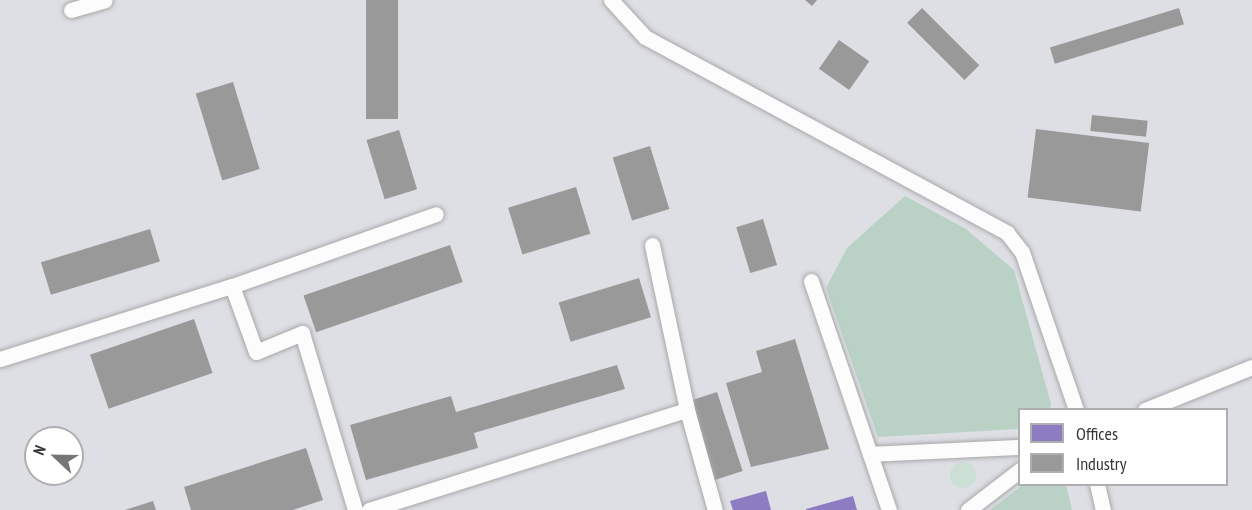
<!DOCTYPE html>
<html>
<head>
<meta charset="utf-8">
<style>
  body { margin:0 }
  #map { position:relative; width:1252px; height:510px; overflow:hidden; background:#ededee; font-family:"PT Sans Narrow",sans-serif }
  div>[style] { position:absolute }
  .built>* { inset:0; background:#dedfe5 }
  .green>* { inset:0; background:#cbdfd5 }
  .round { border-radius:50% }
  .forest>* { inset:0; background:#b9d2c5 }
  .offices>* { inset:0; background:#8e7cc3 }
  .industry>* { inset:0; background:#999; transform-origin:0 0 }
  .roads { filter:drop-shadow(0 0 2px #a8a8a9) drop-shadow(0 0 2px #a8a8a9) }
  .minor>* { height:15px; margin:-7.5px; padding:0 7.5px; transform-origin:7.5px; border-radius:7.5px; background:#fcfcfc }
  span { translate:-50% -50%; white-space:nowrap; text-align:center; line-height:1.15; -webkit-text-stroke:6px #fff; paint-order:stroke }
  .legend { position:absolute; left:1018px; top:408px; width:210px; height:78px; box-sizing:border-box; background:#fff; border:2px solid #afafaf; margin:0; padding:8px 10px; list-style:none; font-size:18px; color:#363637 }
  .legend li { display:flex; align-items:center; gap:12px; height:30px }
  .legend b { width:30px; border:2px solid #afafaf }
  .north { position:absolute; left:24px; top:426px; width:60px; height:60px; box-sizing:border-box; background:#fff; border:2px solid #afafaf; border-radius:50%; rotate:292deg; font-size:16px; font-weight:700; line-height:24px; text-align:center; color:#363637 }
  .north::after { content:''; display:block; margin:auto; width:21px; height:27px; background:#767677; clip-path:polygon(50% 0,100% 100%,50% 72%,0 100%) }
</style>
</head>
<body>
<div id="map">
  <div class="built">
    <div style="clip-path:polygon(evenodd,0 0,1252px 0,1252px 510px,0 510px,0 0,1020px 410px,1226px 410px,1226px 484px,1020px 484px,1020px 410px,0 0,36px 438px,72px 438px,72px 474px,36px 474px,36px 438px)"></div>
  </div>
  <div class="green">
    <div class="round" style="left:950px;top:462px;width:26px;height:26px"></div>
  </div>
  <div class="forest">
    <div style="clip-path:polygon(905px 196px,966px 229px,1014px 270px,1051px 404px,1050px 409px,1020px 410px,1019px 429px,878px 437px,826px 288px,847px 248px)"></div>
    <div style="clip-path:polygon(1024px 484px,1066px 485px,1072px 510px,990px 510px)"></div>
  </div>
  <div class="offices">
    <div style="clip-path:polygon(766px 491px,771px 510px,733px 510px,730px 501px)"></div>
    <div style="clip-path:polygon(853px 496px,857px 510px,806px 510px,806px 509px)"></div>
  </div>
  <div class="industry">
    <div style="left:366px;top:0;width:32px;height:119px"></div>
    <div style="clip-path:polygon(805px 0,817px 0,812px 6px)"></div>
    <div style="left:922px;top:8px;width:81px;height:21px;rotate:45deg"></div>
    <div style="left:1179px;top:8px;width:17px;height:135px;rotate:73deg"></div>
    <div style="left:839px;top:40px;width:37px;height:35px;rotate:35deg"></div>
    <div style="left:233px;top:82px;width:91px;height:39px;rotate:73deg"></div>
    <div style="left:1092px;top:115px;width:56px;height:16px;rotate:6deg"></div>
    <div style="left:1036px;top:129px;width:114px;height:69px;rotate:7deg"></div>
    <div style="left:399px;top:130px;width:62px;height:34px;rotate:73deg"></div>
    <div style="left:650px;top:146px;width:66px;height:39px;rotate:73deg"></div>
    <div style="left:576px;top:187px;width:49px;height:71px;rotate:73deg"></div>
    <div style="left:763px;top:219px;width:48px;height:28px;rotate:73deg"></div>
    <div style="left:150px;top:229px;width:34px;height:114px;rotate:73deg"></div>
    <div style="left:450px;top:245px;width:39px;height:155px;rotate:71deg"></div>
    <div style="left:639px;top:278px;width:41px;height:84px;rotate:73deg"></div>
    <div style="left:194px;top:319px;width:57px;height:110px;rotate:71deg"></div>
    <div style="clip-path:polygon(795px 339px,829px 449px,751px 467px,726px 383px,762px 372px,756px 351px)"></div>
    <div style="clip-path:polygon(617px 365px,625px 389px,474px 433px,478px 448px,366px 480px,350px 425px,451px 396px,456px 412px)"></div>
    <div style="left:717px;top:392px;width:83px;height:30px;rotate:72deg"></div>
    <div style="clip-path:polygon(306px 448px,323px 500px,293px 510px,191px 510px,184px 487px)"></div>
    <div style="clip-path:polygon(153px 501px,156px 510px,125px 510px)"></div>
  </div>
  <div class="roads">
    <div class="minor">
      <div style="left:611px;top:0;width:50px;rotate:47.4deg"></div>
      <div style="left:645px;top:37px;width:412px;rotate:28.4deg"></div>
      <div style="left:1007px;top:233px;width:24px;rotate:52deg"></div>
      <div style="left:1022px;top:252px;width:167px;rotate:71.1deg"></div>
      <div style="left:71px;top:10px;width:35px;rotate:-16deg"></div>
      <div style="left:652px;top:245px;width:169px;rotate:78deg"></div>
      <div style="left:811px;top:281px;width:242px;rotate:71.2deg"></div>
      <div style="left:232px;top:286px;width:216px;rotate:-19.4deg"></div>
      <div style="left:0;top:359px;width:243px;rotate:-17.5deg"></div>
      <div style="left:232px;top:286px;width:70px;rotate:70deg"></div>
      <div style="left:256px;top:352px;width:50px;rotate:-22.4deg"></div>
      <div style="left:302px;top:333px;width:185px;rotate:73.3deg"></div>
      <div style="left:1145px;top:410px;width:115px;rotate:-21.9deg"></div>
      <div style="left:870px;top:454px;width:150px;rotate:-2.7deg"></div>
      <div style="left:1097px;top:484px;width:27px;rotate:77deg"></div>
      <div style="left:369px;top:510px;width:333px;rotate:-17.5deg"></div>
      <div style="left:687px;top:410px;width:104px;rotate:74.4deg"></div>
      <div style="left:968px;top:510px;width:66px;rotate:-37.6deg"></div>
    </div>
  </div>
  <ul class="legend">
  <li><b style="height:16px;background:#8e7cc3"></b>Offices</li>
  <li><b style="height:16px;background:#999"></b>Industry</li>
  </ul>
  <div class="north">N</div>
</div>
</body>
</html>
